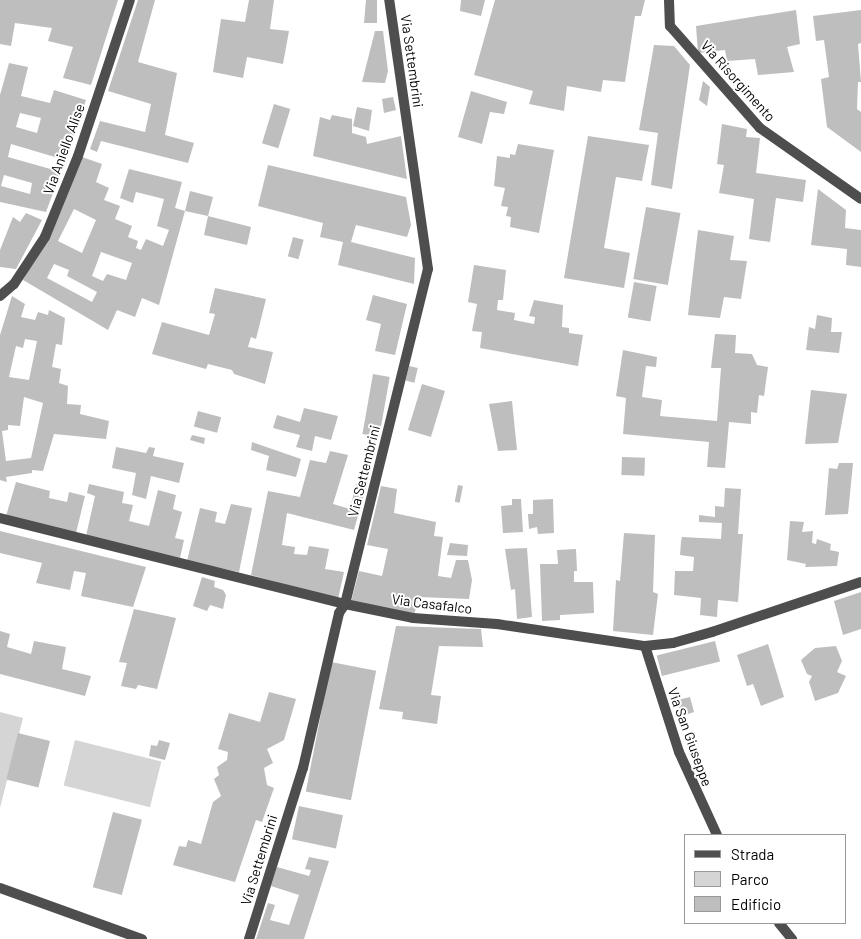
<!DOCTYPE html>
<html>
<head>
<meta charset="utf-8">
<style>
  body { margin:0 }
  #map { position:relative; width:861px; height:939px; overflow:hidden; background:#fff; font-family:Barlow,sans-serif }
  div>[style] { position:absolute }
  .green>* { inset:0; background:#d5d5d5; transform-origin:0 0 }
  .building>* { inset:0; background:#bebebe; transform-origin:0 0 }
  .street>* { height:10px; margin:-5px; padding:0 5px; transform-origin:5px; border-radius:5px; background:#4e4e4e }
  span { translate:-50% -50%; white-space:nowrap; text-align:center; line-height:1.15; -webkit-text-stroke:4px #fff; paint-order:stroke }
  .street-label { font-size:14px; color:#000 }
  .legend { position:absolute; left:684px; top:834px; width:162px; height:90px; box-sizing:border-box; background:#fff; border:1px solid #999; margin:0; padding:6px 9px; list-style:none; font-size:15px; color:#000 }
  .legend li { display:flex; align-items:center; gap:10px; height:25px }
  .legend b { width:25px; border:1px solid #999 }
</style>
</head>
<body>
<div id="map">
  <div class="green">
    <div style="clip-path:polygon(0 712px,23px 718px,0 808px)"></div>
    <div style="left:75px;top:740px;width:89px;height:47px;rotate:14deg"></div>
  </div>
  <div class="building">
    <div style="clip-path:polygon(0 0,118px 0,91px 85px,63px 78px,73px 47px,48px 41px,52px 28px,15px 23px,11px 46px,0 44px)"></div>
    <div style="clip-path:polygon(138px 0,155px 0,138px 62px,177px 73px,165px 135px,194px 143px,188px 163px,101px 141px,97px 152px,90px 149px,100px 121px,145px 132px,151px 104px,108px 91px)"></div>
    <div style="clip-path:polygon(249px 0,274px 0,270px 29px,289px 31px,283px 64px,247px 57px,243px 78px,213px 72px,221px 19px,245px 22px)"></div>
    <div style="clip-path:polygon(366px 0,377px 0,377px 23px,364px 23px)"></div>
    <div style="clip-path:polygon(461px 0,485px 0,481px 16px,460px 11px)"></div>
    <div style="clip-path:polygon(495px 0,645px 0,641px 16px,635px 16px,625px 82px,603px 80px,601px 92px,567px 86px,564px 111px,529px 104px,533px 91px,474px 75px)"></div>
    <div style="clip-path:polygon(796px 10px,800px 44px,787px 47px,794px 72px,758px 75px,755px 59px,727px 61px,725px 50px,698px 53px,696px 26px)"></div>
    <div style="clip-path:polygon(861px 10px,861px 43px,858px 44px,861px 82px,858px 82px,857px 109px,861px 112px,861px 152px,827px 127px,821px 79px,829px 77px,824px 40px,816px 41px,813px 16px)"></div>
    <div style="clip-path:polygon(375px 31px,383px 31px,388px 71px,385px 83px,362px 82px)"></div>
    <div style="clip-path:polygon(654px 45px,674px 46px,690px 65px,672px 189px,651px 185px,658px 133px,639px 130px)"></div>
    <div style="clip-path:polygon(evenodd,9px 63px,28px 67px,21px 96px,50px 103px,54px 90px,86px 100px,65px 160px,11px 144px,8px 157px,61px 172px,46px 212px,0 202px,0 95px,9px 63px,20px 113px,41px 118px,37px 133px,16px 127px,20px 113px,9px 63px,4px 175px,32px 183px,30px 194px,1px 186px,4px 175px)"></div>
    <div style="clip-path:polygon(703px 81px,710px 87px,707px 106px,699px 100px)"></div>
    <div style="clip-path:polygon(471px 91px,507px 102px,504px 114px,490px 112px,482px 144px,458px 137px)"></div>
    <div style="clip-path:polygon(393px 97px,396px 110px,384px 113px,382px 99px)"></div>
    <div style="left:274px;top:104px;width:17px;height:41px;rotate:17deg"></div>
    <div style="clip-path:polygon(357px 107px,372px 110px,369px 131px,353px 126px)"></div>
    <div style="clip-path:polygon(332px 115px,352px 119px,352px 133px,366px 137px,367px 144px,401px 136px,407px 179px,313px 156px,320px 117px,330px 120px)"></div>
    <div style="clip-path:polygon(722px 124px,747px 129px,746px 137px,760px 138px,756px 173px,806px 180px,803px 202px,776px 198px,770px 242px,749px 239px,754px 199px,719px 193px,724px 165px,717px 164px)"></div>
    <div style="clip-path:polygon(588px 136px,649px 145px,642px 181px,616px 177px,604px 248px,630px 253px,624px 288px,564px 278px)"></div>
    <div style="clip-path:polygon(518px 144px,554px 150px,539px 233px,510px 227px,511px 217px,506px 216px,508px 207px,501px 206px,505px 188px,494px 186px,497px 156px,510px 158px,510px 154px,515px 155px)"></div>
    <div style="clip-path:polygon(evenodd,82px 157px,102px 164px,96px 182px,109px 188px,104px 200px,120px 206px,115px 219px,132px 226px,128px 237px,138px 241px,136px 248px,141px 250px,146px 239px,163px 246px,169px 230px,157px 226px,164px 199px,136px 192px,133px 203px,120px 198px,129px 169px,182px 182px,175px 208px,185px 211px,159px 305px,142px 298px,135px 317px,117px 310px,108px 330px,23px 280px,61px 211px,82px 157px,74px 209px,96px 220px,82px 253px,58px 241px,74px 209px,82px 157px,101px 252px,132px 263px,126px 280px,107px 274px,103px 281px,92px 276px,101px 252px,82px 157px,54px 264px,69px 270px,67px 276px,97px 292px,92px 302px,47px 278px,54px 264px)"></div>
    <div style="clip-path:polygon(268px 165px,406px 197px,411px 225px,407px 237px,356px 225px,351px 242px,415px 258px,414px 284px,338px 265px,343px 242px,320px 237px,323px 223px,258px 206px)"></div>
    <div style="clip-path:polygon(818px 189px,846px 210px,845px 228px,861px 230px,861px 267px,846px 265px,847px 249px,811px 245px)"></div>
    <div style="clip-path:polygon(190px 191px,213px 197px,208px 216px,251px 227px,247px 245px,204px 235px,208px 216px,185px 211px)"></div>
    <div style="left:646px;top:207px;width:35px;height:73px;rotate:10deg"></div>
    <div style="clip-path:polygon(26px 213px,42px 220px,16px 269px,0 267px,0 250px,13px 217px,20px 222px)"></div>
    <div style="clip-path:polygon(698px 230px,734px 236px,730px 260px,747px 261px,741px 299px,724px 297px,720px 318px,688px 315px)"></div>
    <div style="left:293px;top:237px;width:11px;height:20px;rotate:15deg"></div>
    <div style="clip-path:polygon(474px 265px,506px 270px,503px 300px,498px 300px,497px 310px,515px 313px,514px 320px,534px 324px,535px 317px,529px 316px,534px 300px,563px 305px,562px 327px,569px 328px,569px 333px,583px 335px,578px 366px,480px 348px,482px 332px,472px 331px,477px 304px,468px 302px)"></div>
    <div style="left:634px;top:282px;width:23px;height:36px;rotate:10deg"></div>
    <div style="clip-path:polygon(215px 288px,266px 299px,256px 339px,251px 337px,248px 347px,273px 352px,265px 384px,234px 374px,232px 370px,208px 364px,206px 369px,152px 354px,162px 322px,209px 335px,215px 314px,209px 313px)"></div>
    <div style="clip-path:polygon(373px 295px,407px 304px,395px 355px,375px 351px,381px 324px,366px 320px)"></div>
    <div style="clip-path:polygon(evenodd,12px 296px,25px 304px,21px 317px,35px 320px,38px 312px,48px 315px,49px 310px,65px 318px,62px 345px,56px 344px,52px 367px,61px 369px,59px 383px,68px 386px,67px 404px,81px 405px,80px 414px,109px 421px,106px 439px,54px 434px,43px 471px,32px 470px,32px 473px,6px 477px,7px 482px,0 480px,0 335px,12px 296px,25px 339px,37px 341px,29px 380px,9px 377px,16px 346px,23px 348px,25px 339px,12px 296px,24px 397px,43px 403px,31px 458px,6px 461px,2px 431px,8px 430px,8px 425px,20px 426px,24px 397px)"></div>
    <div style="clip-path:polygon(817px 315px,832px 318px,831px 332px,842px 332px,839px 353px,806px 350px,809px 327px,815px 329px)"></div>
    <div style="clip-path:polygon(715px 334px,736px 335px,735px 353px,752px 354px,757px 365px,768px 367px,764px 396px,759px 395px,757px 413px,751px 412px,751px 424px,729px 422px,725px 468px,707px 467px,709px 442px,623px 434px,626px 398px,616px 396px,623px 350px,657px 357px,656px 367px,646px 366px,642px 397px,662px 400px,660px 416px,717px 421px,721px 368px,711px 368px)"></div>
    <div style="left:409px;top:366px;width:9px;height:15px;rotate:13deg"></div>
    <div style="left:373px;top:374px;width:17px;height:61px;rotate:10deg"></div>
    <div style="left:422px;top:384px;width:24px;height:48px;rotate:17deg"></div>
    <div style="clip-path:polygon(811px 390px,847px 394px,838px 443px,805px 444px)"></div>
    <div style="clip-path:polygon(512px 401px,517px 450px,498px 451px,489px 404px)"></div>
    <div style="clip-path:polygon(304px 408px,338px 416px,331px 440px,315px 436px,312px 451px,296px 447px,300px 435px,273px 428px,277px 415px,300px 422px)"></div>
    <div style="left:198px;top:411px;width:24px;height:16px;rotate:15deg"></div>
    <div style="clip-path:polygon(192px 435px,205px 438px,204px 444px,190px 440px)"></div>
    <div style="clip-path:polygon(252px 442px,301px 459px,296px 477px,266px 470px,269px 456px,251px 450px)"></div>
    <div style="clip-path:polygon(116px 447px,146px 453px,149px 447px,155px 448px,153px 456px,184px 463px,179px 483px,151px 476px,146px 499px,132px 495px,136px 473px,112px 468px)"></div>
    <div style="clip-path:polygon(330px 451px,348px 455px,333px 504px,350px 509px,356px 484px,366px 487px,354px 530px,287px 513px,282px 545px,295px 547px,294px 554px,307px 555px,309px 546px,329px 549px,325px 569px,344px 572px,338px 599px,251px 575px,268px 491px,300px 497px,310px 460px,326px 463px)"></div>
    <div style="left:622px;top:457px;width:23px;height:18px;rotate:2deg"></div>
    <div style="clip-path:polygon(839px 463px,853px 463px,848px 514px,825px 515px,829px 468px,837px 469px)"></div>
    <div style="clip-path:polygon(16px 482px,50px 491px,49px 498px,67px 502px,69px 492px,85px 496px,76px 533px,6px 516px)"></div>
    <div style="clip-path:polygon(89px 484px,124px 492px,122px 503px,133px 505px,129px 521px,149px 526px,158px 490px,176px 495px,173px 509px,182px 512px,175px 538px,184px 540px,180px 558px,86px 536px,95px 496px,87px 493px)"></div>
    <div style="left:458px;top:485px;width:5px;height:17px;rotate:11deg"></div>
    <div style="clip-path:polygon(381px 486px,397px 489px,394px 513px,436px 522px,434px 536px,443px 537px,438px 576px,451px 578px,456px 560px,468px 560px,472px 580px,469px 599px,419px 597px,414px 615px,351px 602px,359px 571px,382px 576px,388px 549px,367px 545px)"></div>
    <div style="clip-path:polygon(725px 488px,741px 489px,738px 534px,743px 534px,738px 602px,718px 600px,717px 617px,700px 615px,701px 598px,674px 595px,675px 571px,693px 571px,694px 557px,680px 555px,681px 541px,682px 537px,721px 539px,722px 523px,699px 522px,699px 515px,715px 517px,715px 506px,724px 507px)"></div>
    <div style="clip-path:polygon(512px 499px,521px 499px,523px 532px,503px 533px,501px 506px,512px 505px)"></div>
    <div style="clip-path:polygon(553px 499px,554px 533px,538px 534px,537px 527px,529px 529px,528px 514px,533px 514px,533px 500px)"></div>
    <div style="clip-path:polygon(231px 504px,252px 508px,239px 572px,187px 561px,200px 508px,217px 512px,215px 522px,225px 524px)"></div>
    <div style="clip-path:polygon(790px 521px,804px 522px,802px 532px,813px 531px,812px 543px,816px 544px,817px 539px,831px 544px,830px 550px,839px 552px,837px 566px,805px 567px,806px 564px,787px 560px)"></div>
    <div style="clip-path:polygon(0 531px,146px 567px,133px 607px,81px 596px,86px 573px,74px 571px,70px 590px,36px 583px,42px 563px,0 553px)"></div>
    <div style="clip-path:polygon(624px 533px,655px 535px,653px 592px,658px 594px,653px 635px,613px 631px,616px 580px,620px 581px)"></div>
    <div style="clip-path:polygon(450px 543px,468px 545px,467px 556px,447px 555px)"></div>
    <div style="clip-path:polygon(527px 548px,532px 617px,517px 619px,515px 589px,511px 590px,505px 549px)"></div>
    <div style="clip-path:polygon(576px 549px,577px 571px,574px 571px,574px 582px,593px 582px,594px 613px,560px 615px,560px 620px,542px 621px,540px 564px,558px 564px,557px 550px)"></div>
    <div style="clip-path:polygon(202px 577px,215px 581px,214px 587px,223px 590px,226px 595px,223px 609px,210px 605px,207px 611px,193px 606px)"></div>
    <div style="clip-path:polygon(861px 592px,861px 629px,843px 635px,834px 601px)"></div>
    <div style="clip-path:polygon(134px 609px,176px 618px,157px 689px,138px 685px,136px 689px,121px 686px,127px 663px,119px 662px)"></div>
    <div style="clip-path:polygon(396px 626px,481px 629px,483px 647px,439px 646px,431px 695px,441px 696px,437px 724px,402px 719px,403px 712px,379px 709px)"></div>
    <div style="clip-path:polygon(0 631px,10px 634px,7px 647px,31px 654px,34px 641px,66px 647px,62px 669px,91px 676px,85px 696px,0 674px)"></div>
    <div style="left:715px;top:641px;width:21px;height:60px;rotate:76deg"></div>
    <div style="clip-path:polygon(768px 644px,784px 697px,761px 706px,753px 684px,747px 686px,737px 655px)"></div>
    <div style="clip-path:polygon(836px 646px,842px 661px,837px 672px,846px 676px,838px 693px,815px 701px,809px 682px,812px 676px,807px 674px,801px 660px,815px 648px)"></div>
    <div style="left:331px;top:662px;width:46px;height:132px;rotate:11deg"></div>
    <div style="clip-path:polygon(269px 692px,296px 699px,284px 740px,267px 749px,273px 763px,264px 768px,267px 785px,274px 788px,262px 822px,256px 820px,235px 882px,173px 865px,179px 846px,186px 847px,188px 840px,201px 844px,213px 802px,221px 796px,214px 779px,219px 775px,217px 767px,227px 760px,228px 752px,218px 749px,229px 713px,260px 722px)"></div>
    <div style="clip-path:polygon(690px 697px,694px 712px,680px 717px,678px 700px)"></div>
    <div style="left:18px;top:733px;width:33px;height:48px;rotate:14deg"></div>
    <div style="clip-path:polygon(159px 740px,170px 743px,165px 760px,149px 756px,151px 745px,157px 746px)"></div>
    <div style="left:299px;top:806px;width:45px;height:34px;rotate:12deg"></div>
    <div style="left:113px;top:812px;width:30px;height:78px;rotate:15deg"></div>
    <div style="clip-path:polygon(309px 857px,329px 861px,304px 939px,256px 939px,268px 903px,275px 905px,270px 920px,289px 925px,299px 895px,271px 886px,277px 867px,309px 876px,311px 870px,305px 869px)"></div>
  </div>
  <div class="street">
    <div style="left:669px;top:0;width:26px;rotate:88deg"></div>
    <div style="left:670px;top:26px;width:136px;rotate:48.6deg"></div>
    <div style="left:760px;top:128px;width:123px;rotate:35.1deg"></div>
    <div style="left:0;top:296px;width:18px;rotate:-41deg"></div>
    <div style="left:14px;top:284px;width:56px;rotate:-56.6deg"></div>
    <div style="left:45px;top:237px;width:87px;rotate:-67.8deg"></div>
    <div style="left:78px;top:156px;width:164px;rotate:-71.6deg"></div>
    <div style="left:0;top:518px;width:356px;rotate:14deg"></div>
    <div style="left:345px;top:604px;width:69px;rotate:11.6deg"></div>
    <div style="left:413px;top:618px;width:84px;rotate:4.1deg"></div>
    <div style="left:497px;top:624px;width:150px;rotate:8.5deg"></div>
    <div style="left:645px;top:646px;width:28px;rotate:-6deg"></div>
    <div style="left:673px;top:643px;width:41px;rotate:-15.8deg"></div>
    <div style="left:712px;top:632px;width:157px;rotate:-18.6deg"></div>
    <div style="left:645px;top:646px;width:111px;rotate:72.2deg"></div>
    <div style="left:679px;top:752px;width:91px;rotate:65.4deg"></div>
    <div style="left:0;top:888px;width:151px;rotate:19.8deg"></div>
    <div style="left:779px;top:923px;width:21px;rotate:51deg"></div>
    <div style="left:249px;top:939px;width:179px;rotate:-72.5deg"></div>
    <div style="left:303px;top:768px;width:159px;rotate:-76.9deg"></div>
    <div style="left:339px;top:613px;width:11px;rotate:-56deg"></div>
    <div style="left:345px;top:604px;width:345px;rotate:-76.1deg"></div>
    <div style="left:428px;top:269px;width:272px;rotate:-98.2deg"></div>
  </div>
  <div class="street-label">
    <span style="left:412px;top:61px;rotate:82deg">Via Settembrini</span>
    <span style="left:738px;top:81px;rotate:48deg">Via Risorgimento</span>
    <span style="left:64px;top:149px;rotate:-70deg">Via Aniello Alise</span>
    <span style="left:364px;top:471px;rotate:-76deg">Via Settembrini</span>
    <span style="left:432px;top:604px;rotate:7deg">Via Casafalco</span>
    <span style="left:690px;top:737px;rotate:70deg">Via San Giuseppe</span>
    <span style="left:259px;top:860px;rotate:-73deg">Via Settembrini</span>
  </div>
  <ul class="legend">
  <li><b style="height:6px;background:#4e4e4e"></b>Strada</li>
  <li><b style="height:14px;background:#d5d5d5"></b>Parco</li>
  <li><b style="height:14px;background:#bebebe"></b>Edificio</li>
  </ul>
</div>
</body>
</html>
